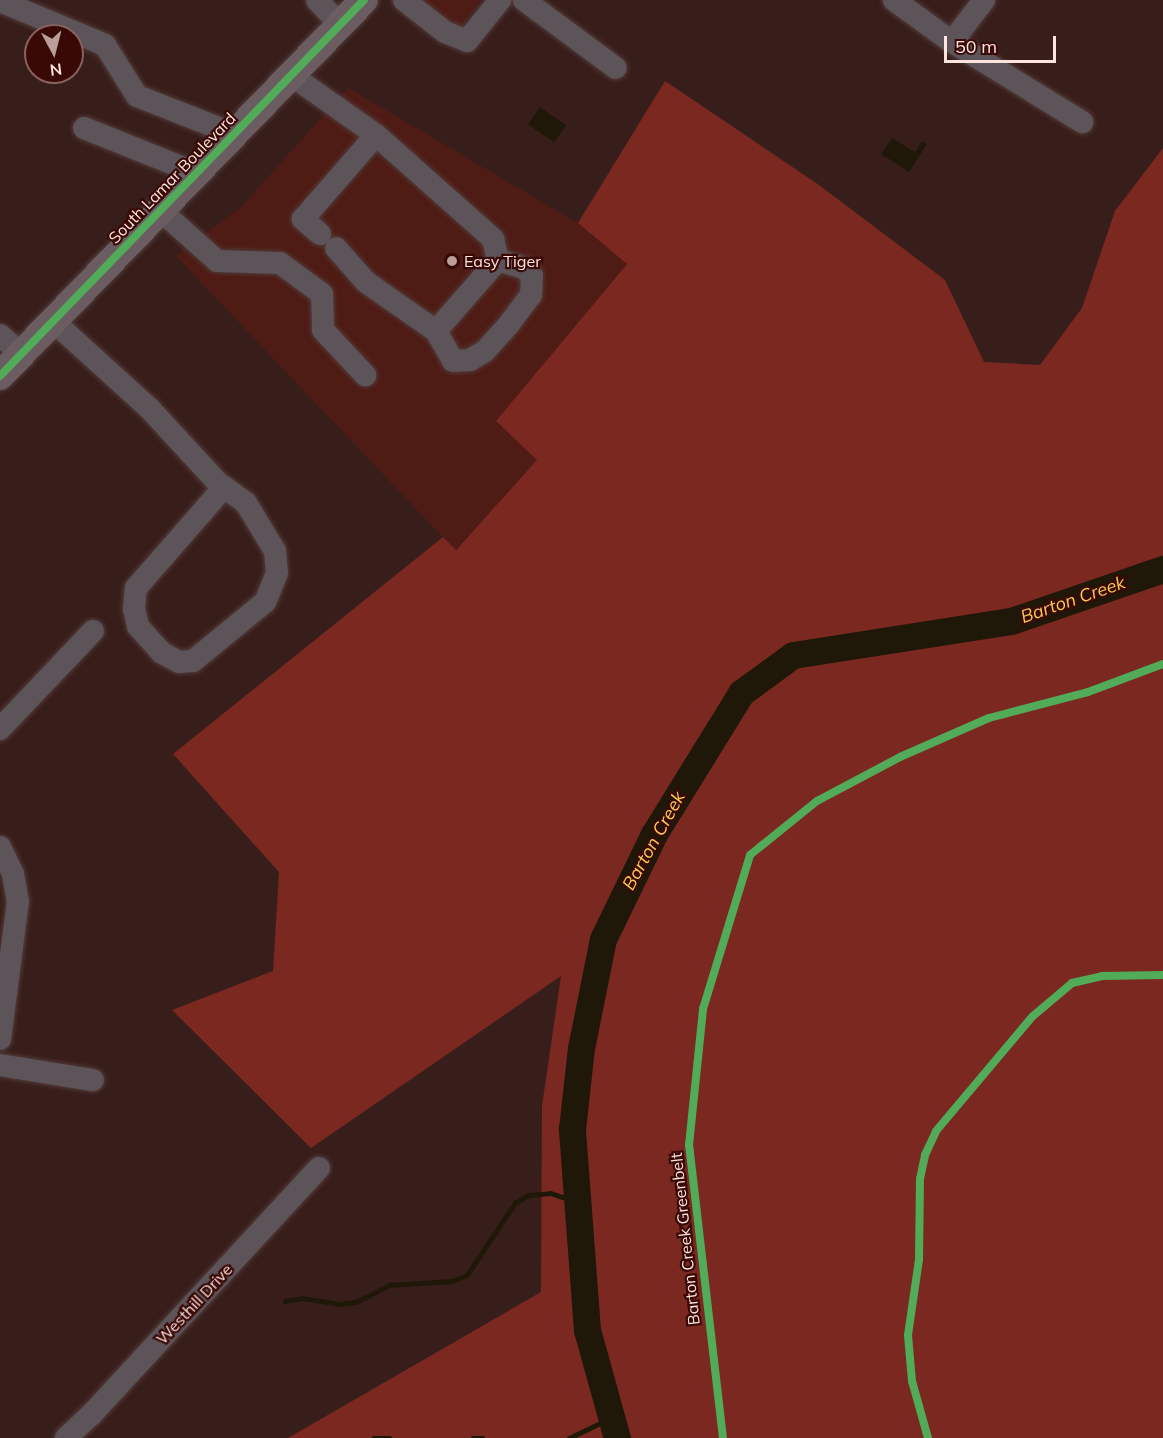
<!DOCTYPE html>
<html>
<head>
<meta charset="utf-8">
<style>
  body { margin:0 }
  #map { position:relative; width:1163px; height:1438px; overflow:hidden; background:#381e1b; font-family:Mulish,sans-serif }
  div>[style] { position:absolute }
  .built>* { inset:0; background:#4f1b15 }
  .green>* { inset:0; background:#7b2820 }
  .water>* { inset:0; background:#1f1808; transform-origin:0 0 }
  .stream>* { height:4.5px; margin:-2.25px; padding:0 2.25px; transform-origin:2.25px; border-radius:2.25px; background:#1f1808 }
  .river>* { height:27px; margin:-13.5px; padding:0 13.5px; transform-origin:13.5px; border-radius:13.5px; background:#1f1808 }
  .roads { filter:drop-shadow(0 0 2px #513b39) drop-shadow(0 0 2px #513b39) }
  .minor>* { height:22px; margin:-11px; padding:0 11px; transform-origin:11px; border-radius:11px; background:#5d5459 }
  .major>* { height:28px; margin:-14px; padding:0 14px; transform-origin:14px; border-radius:14px; background:#6a5c61 }
  .cycleway>* { height:8px; margin:-4px; padding:0 4px; transform-origin:4px; border-radius:4px; background:#51ab58 }
  .dots>* { width:16px; height:16px; translate:-50% -50%; box-sizing:border-box; border:3px solid #390906; border-radius:50% }
  span { translate:-50% -50%; white-space:nowrap; text-align:center; line-height:1.15; -webkit-text-stroke:4.5px #390906; paint-order:stroke }
  .street-label { font-size:16px; color:#fee3df }
  .poi-label { font-size:16px; color:#fee3df }
  .left { translate:0 -50%; text-align:left }
  .water-label { font-size:18px; color:#f9cc4f; font-style:italic }
  .north { position:absolute; left:24px; top:24px; width:60px; height:60px; box-sizing:border-box; background:#390906; border:2px solid #88605d; border-radius:50%; rotate:173deg; font-size:16px; font-weight:700; line-height:24px; text-align:center; color:#fee3df }
  .north::after { content:''; display:block; margin:auto; width:21px; height:27px; background:#b99e9a; clip-path:polygon(50% 0,100% 100%,50% 72%,0 100%) }
  .scale { position:absolute; left:944px; top:36px; width:112px; height:27px; box-sizing:border-box; border:3px solid #fee3df; border-top:0; padding-left:8px; font-size:18px; line-height:21px; white-space:nowrap; color:#fee3df; -webkit-text-stroke:4px #390906; paint-order:stroke }
</style>
</head>
<body>
<div id="map">
  <div class="built">
    <div style="clip-path:polygon(421px 0,481px 0,459px 30px)"></div>
    <div style="clip-path:polygon(348px 88px,578px 223px,627px 264px,496px 421px,538px 460px,455px 550px,176px 256px,241px 207px)"></div>
  </div>
  <div class="green">
    <div style="clip-path:polygon(665px 81px,819px 185px,945px 280px,984px 362px,1040px 365px,1082px 308px,1115px 211px,1163px 148px,1163px 1438px,288px 1438px,541px 1292px,542px 1106px,561px 976px,311px 1148px,172px 1010px,273px 971px,279px 872px,173px 754px,443px 537px,456px 550px,537px 460px,496px 421px,627px 264px,578px 223px)"></div>
  </div>
  <div class="water">
    <div style="left:540px;top:107px;width:32px;height:21px;rotate:35deg"></div>
    <div style="clip-path:polygon(892px 138px,915px 152px,922px 141px,927px 144px,909px 172px,881px 154px)"></div>
  </div>
  <div class="stream">
    <div style="left:285px;top:1301px;width:17px;rotate:-10deg"></div>
    <div style="left:302px;top:1298px;width:37px;rotate:9deg"></div>
    <div style="left:339px;top:1304px;width:17px;rotate:-7deg"></div>
    <div style="left:356px;top:1302px;width:38px;rotate:-27deg"></div>
    <div style="left:390px;top:1285px;width:62px;rotate:-3.7deg"></div>
    <div style="left:452px;top:1281px;width:16px;rotate:-22deg"></div>
    <div style="left:467px;top:1275px;width:87px;rotate:-56.3deg"></div>
    <div style="left:515px;top:1203px;width:16px;rotate:-30deg"></div>
    <div style="left:529px;top:1195px;width:21px;rotate:-5deg"></div>
    <div style="left:550px;top:1193px;width:29px;rotate:18deg"></div>
    <div style="left:374px;top:1438px;width:16px"></div>
    <div style="left:473px;top:1438px;width:10px"></div>
    <div style="left:569px;top:1438px;width:47px;rotate:-25.5deg"></div>
  </div>
  <div class="river">
    <div style="left:617px;top:1438px;width:112px;rotate:-105.5deg"></div>
    <div style="left:587px;top:1330px;width:202px;rotate:-94.3deg"></div>
    <div style="left:572px;top:1129px;width:81px;rotate:-83.7deg"></div>
    <div style="left:581px;top:1048px;width:111px;rotate:-78.6deg"></div>
    <div style="left:603px;top:939px;width:117px;rotate:-64.1deg"></div>
    <div style="left:654px;top:834px;width:166px;rotate:-58.3deg"></div>
    <div style="left:741px;top:693px;width:64px;rotate:-36.2deg"></div>
    <div style="left:793px;top:655px;width:221px;rotate:-8.9deg"></div>
    <div style="left:1011px;top:621px;width:161px;rotate:-18.9deg"></div>
  </div>
  <div class="roads">
    <div class="minor">
      <div style="left:317px;top:0;width:34px;rotate:47deg"></div>
      <div style="left:404px;top:0;width:52px;rotate:38deg"></div>
      <div style="left:445px;top:32px;width:24px;rotate:22deg"></div>
      <div style="left:467px;top:41px;width:53px;rotate:-51.2deg"></div>
      <div style="left:524px;top:0;width:114px;rotate:36.5deg"></div>
      <div style="left:894px;top:0;width:72px;rotate:35.9deg"></div>
      <div style="left:952px;top:42px;width:153px;rotate:31.6deg"></div>
      <div style="left:0;top:1px;width:114px;rotate:22.7deg"></div>
      <div style="left:105px;top:45px;width:60px;rotate:57.9deg"></div>
      <div style="left:137px;top:96px;width:104px;rotate:21.4deg"></div>
      <div style="left:952px;top:42px;width:53px;rotate:-52.7deg"></div>
      <div style="left:291px;top:75px;width:104px;rotate:35.2deg"></div>
      <div style="left:376px;top:135px;width:157px;rotate:41.6deg"></div>
      <div style="left:493px;top:239px;width:22px;rotate:77deg"></div>
      <div style="left:498px;top:260px;width:94px;rotate:131.1deg"></div>
      <div style="left:436px;top:331px;width:85px;rotate:-145deg"></div>
      <div style="left:366px;top:282px;width:45px;rotate:-131.4deg"></div>
      <div style="left:84px;top:128px;width:121px;rotate:21.9deg"></div>
      <div style="left:160px;top:210px;width:76px;rotate:41.8deg"></div>
      <div style="left:217px;top:261px;width:63px;rotate:1.8deg"></div>
      <div style="left:280px;top:263px;width:52px;rotate:36.4deg"></div>
      <div style="left:322px;top:294px;width:36px;rotate:88deg"></div>
      <div style="left:323px;top:330px;width:62px;rotate:47deg"></div>
      <div style="left:320px;top:234px;width:23px;rotate:-139deg"></div>
      <div style="left:303px;top:219px;width:111px;rotate:-49deg"></div>
      <div style="left:53px;top:321px;width:130px;rotate:42.2deg"></div>
      <div style="left:149px;top:408px;width:105px;rotate:47.3deg"></div>
      <div style="left:220px;top:485px;width:4px;rotate:27deg"></div>
      <div style="left:224px;top:487px;width:27px;rotate:36deg"></div>
      <div style="left:246px;top:503px;width:56px;rotate:58.9deg"></div>
      <div style="left:275px;top:551px;width:22px;rotate:85deg"></div>
      <div style="left:277px;top:573px;width:31px;rotate:112deg"></div>
      <div style="left:265px;top:602px;width:93px;rotate:140.7deg"></div>
      <div style="left:193px;top:661px;width:14px;rotate:176deg"></div>
      <div style="left:179px;top:662px;width:19px;rotate:-152deg"></div>
      <div style="left:162px;top:653px;width:36px;rotate:-132deg"></div>
      <div style="left:138px;top:626px;width:17px;rotate:-103deg"></div>
      <div style="left:134px;top:609px;width:21px;rotate:-85deg"></div>
      <div style="left:136px;top:588px;width:134px;rotate:-48.9deg"></div>
      <div style="left:436px;top:331px;width:34px;rotate:60deg"></div>
      <div style="left:453px;top:361px;width:17px;rotate:-3deg"></div>
      <div style="left:470px;top:360px;width:17px;rotate:-31deg"></div>
      <div style="left:485px;top:351px;width:36px;rotate:-48deg"></div>
      <div style="left:509px;top:324px;width:36px;rotate:-53deg"></div>
      <div style="left:531px;top:295px;width:19px;rotate:-87deg"></div>
      <div style="left:532px;top:276px;width:11px;rotate:-135deg"></div>
      <div style="left:524px;top:268px;width:27px;rotate:-163deg"></div>
      <div style="left:0;top:335px;width:28px;rotate:42deg"></div>
      <div style="left:0;top:729px;width:135px;rotate:-46.5deg"></div>
      <div style="left:0;top:847px;width:30px;rotate:64deg"></div>
      <div style="left:13px;top:874px;width:27px;rotate:80deg"></div>
      <div style="left:18px;top:901px;width:139px;rotate:97.4deg"></div>
      <div style="left:0;top:1065px;width:94px;rotate:9.2deg"></div>
      <div style="left:66px;top:1438px;width:34px;rotate:-43deg"></div>
      <div style="left:91px;top:1415px;width:336px;rotate:-47.3deg"></div>
    </div>
    <div class="major">
      <div style="left:0;top:376px;width:523px;rotate:-45.93deg"></div>
    </div>
  </div>
  <div class="cycleway">
    <div style="left:0;top:376px;width:523px;rotate:-45.93deg"></div>
    <div style="left:723px;top:1438px;width:295px;rotate:-96.6deg"></div>
    <div style="left:689px;top:1145px;width:137px;rotate:-84.1deg"></div>
    <div style="left:703px;top:1009px;width:161px;rotate:-73deg"></div>
    <div style="left:750px;top:855px;width:86px;rotate:-38.9deg"></div>
    <div style="left:817px;top:801px;width:94px;rotate:-27.9deg"></div>
    <div style="left:900px;top:757px;width:97px;rotate:-23.7deg"></div>
    <div style="left:989px;top:718px;width:102px;rotate:-14.7deg"></div>
    <div style="left:1088px;top:692px;width:80px;rotate:-20.5deg"></div>
    <div style="left:928px;top:1438px;width:59px;rotate:-105.7deg"></div>
    <div style="left:912px;top:1381px;width:46px;rotate:-95deg"></div>
    <div style="left:908px;top:1335px;width:76px;rotate:-81.7deg"></div>
    <div style="left:919px;top:1260px;width:81px;rotate:-89.3deg"></div>
    <div style="left:920px;top:1179px;width:25px;rotate:-78deg"></div>
    <div style="left:925px;top:1155px;width:26px;rotate:-65deg"></div>
    <div style="left:936px;top:1131px;width:150px;rotate:-49.9deg"></div>
    <div style="left:1033px;top:1016px;width:51px;rotate:-40.2deg"></div>
    <div style="left:1072px;top:983px;width:31px;rotate:-13deg"></div>
    <div style="left:1102px;top:976px;width:61px;rotate:-0.9deg"></div>
  </div>
  <div class="dots">
    <div style="left:452px;top:261px;background:#b99e9a"></div>
  </div>
  <div class="street-label">
    <span style="left:172px;top:178px;rotate:-46deg">South Lamar Boulevard</span>
    <span style="left:685px;top:1239px;rotate:-96deg">Barton Creek Greenbelt</span>
    <span style="left:194px;top:1304px;rotate:-47deg">Westhill Drive</span>
  </div>
  <div class="poi-label">
    <span class="left" style="left:464px;top:261px">Easy Tiger</span>
  </div>
  <div class="water-label">
    <span style="left:1073px;top:600px;rotate:-19deg">Barton Creek</span>
    <span style="left:654px;top:841px;rotate:-61deg">Barton Creek</span>
  </div>
  <div class="north">N</div>
  <div class="scale">50 m</div>
</div>
</body>
</html>
